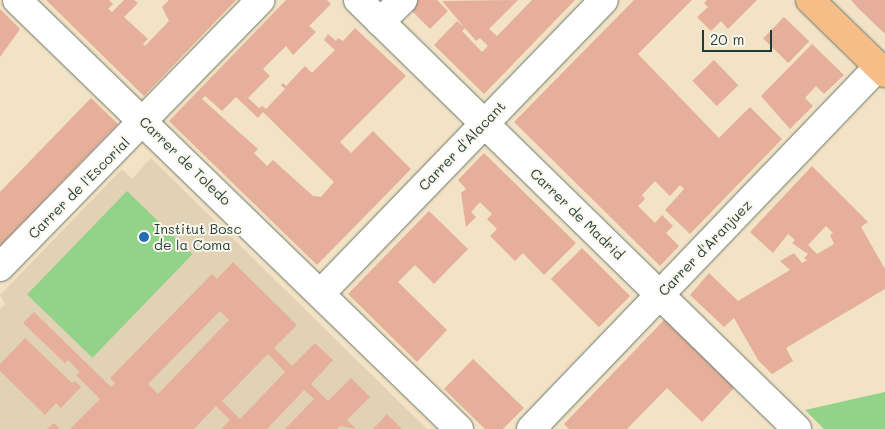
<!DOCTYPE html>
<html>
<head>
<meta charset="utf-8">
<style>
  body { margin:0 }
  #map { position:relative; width:885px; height:429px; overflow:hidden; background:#f2e2c6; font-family:Mali,sans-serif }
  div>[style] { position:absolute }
  .built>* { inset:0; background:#e2d2b5 }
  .green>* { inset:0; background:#93d289; transform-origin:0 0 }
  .building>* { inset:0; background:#e5af9a; transform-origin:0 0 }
  .roads { filter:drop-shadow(0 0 1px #697767) drop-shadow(0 0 1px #697767) }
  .minor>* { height:28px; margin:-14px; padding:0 14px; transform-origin:14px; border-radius:14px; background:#fff }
  .major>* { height:28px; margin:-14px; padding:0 14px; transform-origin:14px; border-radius:14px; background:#f7bd88 }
  .dots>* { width:14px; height:14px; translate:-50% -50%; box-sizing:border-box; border:2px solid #fbf7ec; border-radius:50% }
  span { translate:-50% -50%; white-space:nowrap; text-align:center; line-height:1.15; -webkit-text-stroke:4px #fbf7ec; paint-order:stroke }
  .street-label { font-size:14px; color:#1f3d34 }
  .poi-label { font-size:14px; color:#1f3d34 }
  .left { translate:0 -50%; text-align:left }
  .scale { position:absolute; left:702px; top:30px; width:70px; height:22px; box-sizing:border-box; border:2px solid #1f3d34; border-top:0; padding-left:6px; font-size:15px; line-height:18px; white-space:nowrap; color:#1f3d34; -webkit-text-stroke:4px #fbf7ec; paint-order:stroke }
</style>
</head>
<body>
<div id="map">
  <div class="built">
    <div style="clip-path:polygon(151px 158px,427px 429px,0 429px,0 309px,5px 304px,0 295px,122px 169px,132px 179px)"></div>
  </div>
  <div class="green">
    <div style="left:127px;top:191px;width:91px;height:144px;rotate:44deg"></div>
    <div style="clip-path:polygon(885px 392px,885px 429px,824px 429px,805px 410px)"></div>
  </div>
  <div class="building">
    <div style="clip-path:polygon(46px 0,109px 0,113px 4px,108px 9px,112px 12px,124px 0,134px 0,138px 3px,124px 17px,148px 39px,143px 44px,145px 46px,169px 21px,162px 7px,169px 0,236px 0,144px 96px)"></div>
    <div style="clip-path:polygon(evenodd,286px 0,327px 0,331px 4px,309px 26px,316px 32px,293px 55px,286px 46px,263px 69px,270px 76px,248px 98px,259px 108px,262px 106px,266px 109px,285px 89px,281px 85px,283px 83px,286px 86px,305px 66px,312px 73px,335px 50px,324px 40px,328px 34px,336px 41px,338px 38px,343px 41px,355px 28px,406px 76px,340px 142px,351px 153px,373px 131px,411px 169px,317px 265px,169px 121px,286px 0,205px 96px,222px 111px,236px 97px,258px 118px,263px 112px,334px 182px,321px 197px,313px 196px,273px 160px,267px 166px,254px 153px,258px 149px,202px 99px,205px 96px)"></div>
    <div style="clip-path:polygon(418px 0,437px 0,448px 11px,430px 29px,410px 9px)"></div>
    <div style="clip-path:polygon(518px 0,489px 29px,497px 36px,532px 0,575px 0,484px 94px,434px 45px,457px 21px,465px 28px,462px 31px,482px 52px,488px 46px,480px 38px,476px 41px,442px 1px)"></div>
    <div style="clip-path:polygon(634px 0,692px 0,638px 54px,719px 138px,750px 107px,782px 139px,690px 234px,665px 210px,684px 189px,680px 185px,670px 196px,655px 181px,642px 195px,645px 199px,638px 206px,655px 223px,662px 215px,673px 226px,666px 233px,679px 246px,660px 266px,514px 122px)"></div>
    <div style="clip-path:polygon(707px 0,757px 0,728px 29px,721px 21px,711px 31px,697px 17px,708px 7px,704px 3px)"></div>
    <div style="clip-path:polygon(851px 0,885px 0,885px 34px,857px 7px)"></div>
    <div style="clip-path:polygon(0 9px,20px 29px,0 57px)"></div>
    <div style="left:784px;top:17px;width:35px;height:30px;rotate:44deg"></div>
    <div style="clip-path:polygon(812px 44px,844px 75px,824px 94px,816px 86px,805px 98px,813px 106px,790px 129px,761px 96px)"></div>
    <div style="left:714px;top:60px;width:35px;height:30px;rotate:46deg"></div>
    <div style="clip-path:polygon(91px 98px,118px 124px,0 246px,0 192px)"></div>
    <div style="clip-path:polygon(484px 153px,576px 243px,544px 275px,523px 253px,515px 261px,490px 236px,497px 229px,487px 219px,492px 214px,480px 202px,471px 212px,476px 217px,466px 227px,461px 193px,466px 189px,458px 180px)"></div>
    <div style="clip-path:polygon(evenodd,812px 166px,868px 222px,861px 227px,885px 269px,885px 289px,786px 348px,793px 361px,772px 374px,758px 360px,734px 318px,724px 327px,690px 295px,709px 273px,738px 301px,790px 270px,780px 261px,794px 253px,802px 263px,807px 260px,804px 258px,808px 254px,792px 243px,795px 240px,788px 234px,773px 253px,750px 232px,812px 166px,826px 226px,833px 233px,830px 235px,834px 244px,817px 254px,808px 245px,826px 226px)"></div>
    <div style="clip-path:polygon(429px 211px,468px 249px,434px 284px,415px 265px,398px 282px,447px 330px,417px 362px,348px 294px)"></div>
    <div style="left:582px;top:248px;width:68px;height:44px;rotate:45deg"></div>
    <div style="clip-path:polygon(evenodd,233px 262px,297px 325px,274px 348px,292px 366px,315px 343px,333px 360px,311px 384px,328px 401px,351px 378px,370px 397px,347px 420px,356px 429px,340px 426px,337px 429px,285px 429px,314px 399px,304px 390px,267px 429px,221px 429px,230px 420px,216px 406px,194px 429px,70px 429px,100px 399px,76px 375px,80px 372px,68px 360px,65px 363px,23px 323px,34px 312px,111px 387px,115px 383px,110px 378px,212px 274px,217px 279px,233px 262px,220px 311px,229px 320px,158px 394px,148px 384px,220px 311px,233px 262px,268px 354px,285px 372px,240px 419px,222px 401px,268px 354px)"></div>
    <div style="clip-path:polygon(665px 319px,735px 387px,702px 422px,667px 388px,627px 429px,569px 429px,564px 424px)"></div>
    <div style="clip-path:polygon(25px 338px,72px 383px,75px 381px,81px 387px,61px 408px,56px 403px,45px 415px,0 371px,0 364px)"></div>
    <div style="clip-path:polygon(473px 359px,524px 408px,503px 429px,485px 429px,444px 389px)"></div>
    <div style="clip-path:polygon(387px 414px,402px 429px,373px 429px)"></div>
    <div style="clip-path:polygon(54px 423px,60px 429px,47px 429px)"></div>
  </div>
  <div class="roads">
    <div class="minor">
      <div style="left:17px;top:0;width:616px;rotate:44.14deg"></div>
      <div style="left:358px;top:0;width:614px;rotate:44.34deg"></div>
      <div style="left:380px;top:22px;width:32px;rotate:-44deg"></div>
      <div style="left:0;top:267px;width:373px;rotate:-45.7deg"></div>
      <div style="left:321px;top:293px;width:407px;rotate:-46deg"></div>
      <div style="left:531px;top:429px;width:501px;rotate:-46.21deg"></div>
    </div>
    <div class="major">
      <div style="left:810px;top:0;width:105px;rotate:44.2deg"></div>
    </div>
  </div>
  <div class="dots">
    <div style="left:144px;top:237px;background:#1f6fb2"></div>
  </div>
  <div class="street-label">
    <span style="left:462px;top:146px;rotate:-46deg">Carrer d'Alacant</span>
    <span style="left:185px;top:161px;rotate:44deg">Carrer de Toledo</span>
    <span style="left:79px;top:188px;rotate:-45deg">Carrer de l'Escorial</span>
    <span style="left:577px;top:214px;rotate:44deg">Carrer de Madrid</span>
    <span style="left:705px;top:248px;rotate:-46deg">Carrer d'Aranjuez</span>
  </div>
  <div class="poi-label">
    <span class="left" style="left:154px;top:237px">Institut Bosc<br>de la Coma</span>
  </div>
  <div class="scale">20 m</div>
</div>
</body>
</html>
